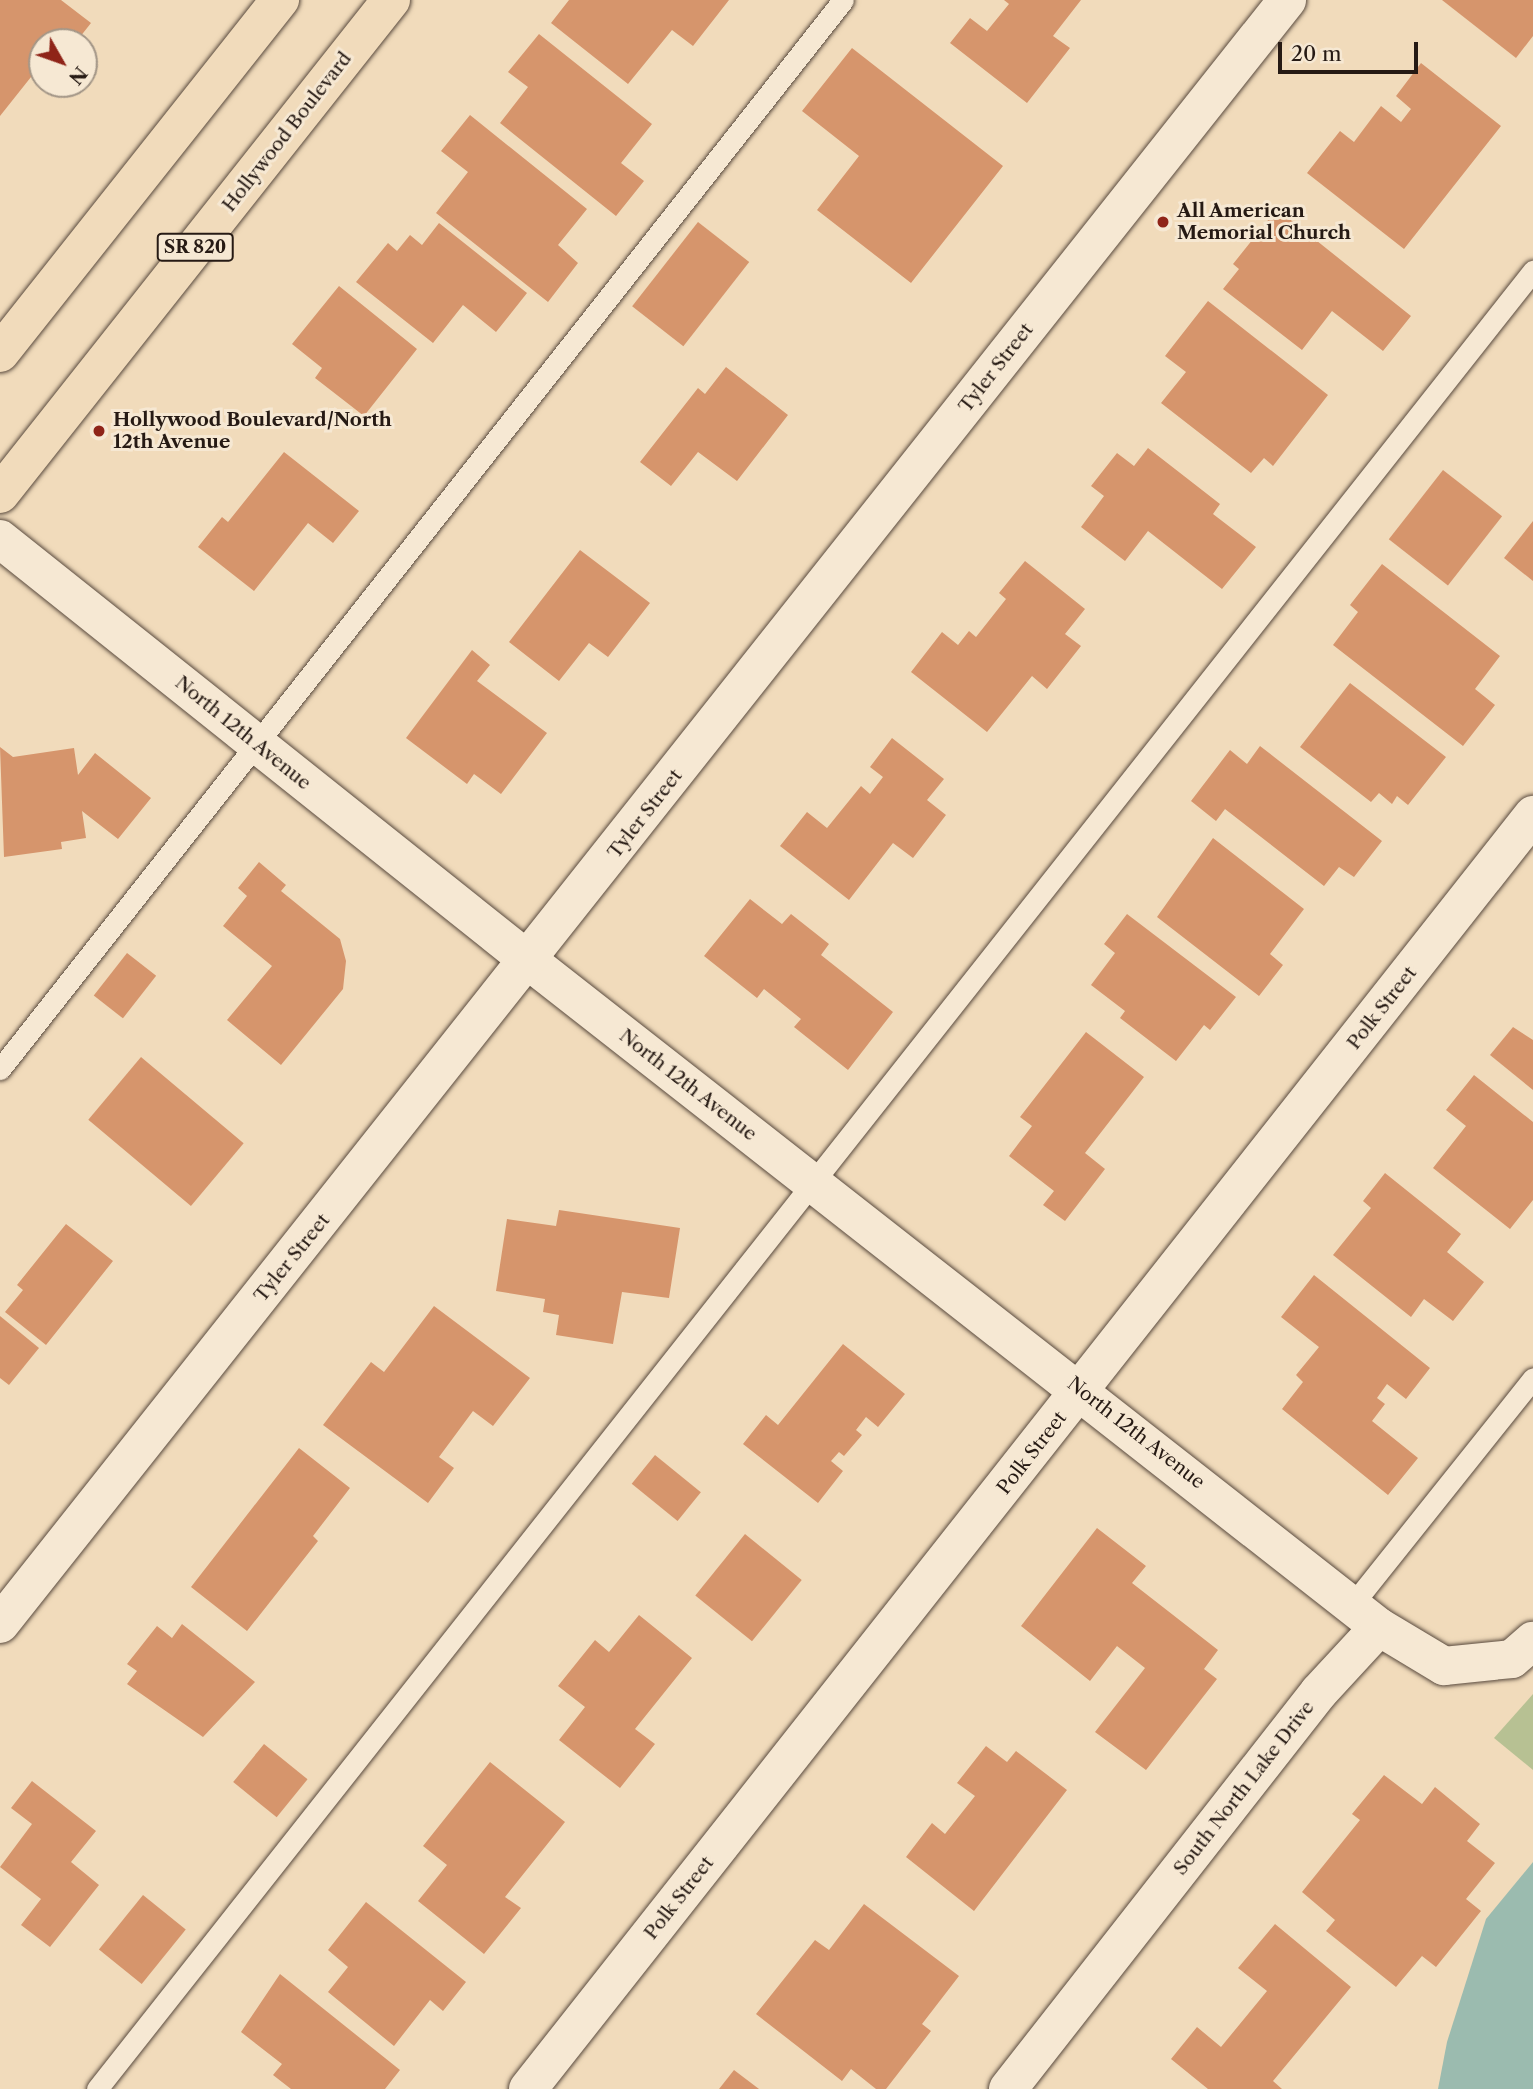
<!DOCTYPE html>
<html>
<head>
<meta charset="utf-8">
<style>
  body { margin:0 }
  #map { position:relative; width:1533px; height:2089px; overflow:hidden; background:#f1dbbb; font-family:"Libre Caslon Text",serif }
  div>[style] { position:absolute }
  .green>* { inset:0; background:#b7c193 }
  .water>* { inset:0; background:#9bbbaf }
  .building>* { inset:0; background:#d6956c; transform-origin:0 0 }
  .roads { filter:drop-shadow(0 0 2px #594a3e) drop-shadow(0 0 2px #594a3e) }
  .lane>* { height:21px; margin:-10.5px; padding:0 10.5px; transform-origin:10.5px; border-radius:10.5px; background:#f6e8d3 }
  .street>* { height:38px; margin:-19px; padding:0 19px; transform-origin:19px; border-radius:19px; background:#f6e8d3 }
  .primary>* { height:38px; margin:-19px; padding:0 19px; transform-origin:19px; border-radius:19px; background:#f1dbbb }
  .dots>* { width:19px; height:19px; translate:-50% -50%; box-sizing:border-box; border:4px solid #f6e8d3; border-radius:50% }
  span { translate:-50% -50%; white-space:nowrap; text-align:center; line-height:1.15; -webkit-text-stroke:6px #f6e8d3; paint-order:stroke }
  .shield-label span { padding:2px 5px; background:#f6e8d3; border:2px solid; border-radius:5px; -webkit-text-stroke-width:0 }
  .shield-label { font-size:18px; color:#261a14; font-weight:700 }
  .street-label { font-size:19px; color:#261a14 }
  .poi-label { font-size:19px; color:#261a14; font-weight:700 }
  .left { translate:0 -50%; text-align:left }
  .north { position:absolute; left:28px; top:28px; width:70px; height:70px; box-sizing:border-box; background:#f6e8d3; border:2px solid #a39687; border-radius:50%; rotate:130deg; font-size:19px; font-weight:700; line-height:28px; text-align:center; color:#261a14 }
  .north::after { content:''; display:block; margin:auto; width:24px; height:32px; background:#8f2418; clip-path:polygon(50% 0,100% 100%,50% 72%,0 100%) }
  .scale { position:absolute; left:1278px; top:42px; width:140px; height:32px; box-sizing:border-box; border:4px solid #261a14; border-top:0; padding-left:9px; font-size:21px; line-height:24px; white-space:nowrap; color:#261a14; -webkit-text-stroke:5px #f6e8d3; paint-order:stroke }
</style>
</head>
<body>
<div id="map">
  <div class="green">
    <div style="clip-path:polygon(1533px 1694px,1533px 1770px,1494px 1738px)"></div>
  </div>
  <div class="water">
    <div style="clip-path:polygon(1533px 1862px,1533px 2089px,1438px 2089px,1447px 2042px,1486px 1919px)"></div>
  </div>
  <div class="building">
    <div style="clip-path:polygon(0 0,61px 0,91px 23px,76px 42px,42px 42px,42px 86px,31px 77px,0 116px)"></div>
    <div style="clip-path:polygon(569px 0,729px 0,693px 46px,672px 30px,628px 84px,551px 23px)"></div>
    <div style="clip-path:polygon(1004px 0,1081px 0,1053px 36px,1070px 48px,1027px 103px,950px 43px,970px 18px,987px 31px,1009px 4px)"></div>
    <div style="clip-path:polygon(1442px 0,1533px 0,1533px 36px,1516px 58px)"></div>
    <div style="clip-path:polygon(539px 34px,652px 124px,621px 163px,644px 181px,616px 216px,500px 123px,528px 87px,508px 72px)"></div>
    <div style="clip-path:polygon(852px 48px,1003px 166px,911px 283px,817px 210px,859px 156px,802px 111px)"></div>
    <div style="clip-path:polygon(1421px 63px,1501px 126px,1404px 249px,1307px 173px,1340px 131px,1354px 142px,1381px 106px,1401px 122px,1411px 109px,1396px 96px)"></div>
    <div style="clip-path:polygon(470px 115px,587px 209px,558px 245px,578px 263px,548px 302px,436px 213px,468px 172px,441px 151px)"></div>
    <div style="clip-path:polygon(1277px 209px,1411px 316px,1383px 351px,1332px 311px,1302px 350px,1223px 289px,1239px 269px,1233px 264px)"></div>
    <div style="left:698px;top:222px;width:65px;height:107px;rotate:38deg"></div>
    <div style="clip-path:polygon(439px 223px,527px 293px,496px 332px,463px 305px,433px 343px,356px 282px,388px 243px,397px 251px,410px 235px,422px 245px)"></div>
    <div style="clip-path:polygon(339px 286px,417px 349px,364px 416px,315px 378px,322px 368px,292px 344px)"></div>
    <div style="clip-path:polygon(1208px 301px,1328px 395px,1273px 466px,1264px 458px,1251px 473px,1161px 403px,1186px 372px,1165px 356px)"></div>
    <div style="clip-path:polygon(726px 367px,788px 415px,737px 481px,698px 452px,671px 486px,640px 462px,698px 388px,705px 394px)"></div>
    <div style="clip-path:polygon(1148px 448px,1220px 504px,1213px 514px,1256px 547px,1222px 589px,1148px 531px,1125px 561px,1081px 527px,1104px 496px,1091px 486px,1117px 453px,1134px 466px)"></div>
    <div style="clip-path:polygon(284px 452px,359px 511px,333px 543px,308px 523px,254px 591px,198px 547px,222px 517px,228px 522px)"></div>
    <div style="left:1443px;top:470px;width:75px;height:88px;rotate:38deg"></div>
    <div style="clip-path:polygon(1533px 521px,1533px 581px,1504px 558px)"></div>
    <div style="clip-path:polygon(580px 550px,650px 603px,608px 657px,589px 643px,559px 681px,509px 642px)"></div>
    <div style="clip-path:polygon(1025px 561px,1085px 609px,1065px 634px,1081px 646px,1047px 689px,1032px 676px,987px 732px,911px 672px,942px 632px,958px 645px,969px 631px,976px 637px,1006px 599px,999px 593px)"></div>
    <div style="clip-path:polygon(1382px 564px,1500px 656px,1475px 689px,1495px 705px,1463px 746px,1333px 645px,1358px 612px,1350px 605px)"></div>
    <div style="clip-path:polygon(472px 650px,490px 665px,477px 681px,547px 733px,501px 794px,474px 774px,467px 784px,406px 738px)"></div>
    <div style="clip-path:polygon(1350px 683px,1446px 757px,1408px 805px,1397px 796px,1392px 804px,1379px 793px,1371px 802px,1300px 747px)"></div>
    <div style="clip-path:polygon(892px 738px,944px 779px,927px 800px,946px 815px,913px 858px,893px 843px,849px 900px,780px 846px,807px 812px,827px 828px,861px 786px,870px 794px,883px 777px,870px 767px)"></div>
    <div style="clip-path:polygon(1260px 746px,1382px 841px,1354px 877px,1339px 867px,1324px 886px,1225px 809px,1216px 821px,1191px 801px,1230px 750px,1247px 764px)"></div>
    <div style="clip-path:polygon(0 747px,13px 757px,74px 748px,78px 775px,95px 753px,151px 798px,118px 839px,82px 811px,86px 838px,61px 842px,62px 849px,4px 857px)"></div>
    <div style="clip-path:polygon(1213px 838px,1304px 909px,1270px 954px,1283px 965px,1259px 996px,1157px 917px)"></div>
    <div style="clip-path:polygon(259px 862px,286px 885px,281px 891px,340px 939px,346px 961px,343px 989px,281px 1065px,227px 1020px,272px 966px,223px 926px,247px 896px,238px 888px)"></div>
    <div style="clip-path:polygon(750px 899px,782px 924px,791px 914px,829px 944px,821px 955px,893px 1012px,848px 1070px,794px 1027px,801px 1019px,764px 989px,757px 998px,704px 956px)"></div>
    <div style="clip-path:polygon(1127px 914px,1236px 997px,1210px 1030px,1204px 1025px,1176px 1061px,1120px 1018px,1125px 1011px,1091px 985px,1115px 953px,1104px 944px)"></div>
    <div style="left:127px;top:953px;width:37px;height:54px;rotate:38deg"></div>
    <div style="clip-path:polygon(1513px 1027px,1533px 1040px,1533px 1090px,1490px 1055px)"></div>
    <div style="clip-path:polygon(1086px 1032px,1144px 1077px,1085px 1153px,1105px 1169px,1065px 1221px,1043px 1205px,1054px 1191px,1009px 1156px,1032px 1126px,1020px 1117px)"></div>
    <div style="left:141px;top:1057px;width:134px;height:82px;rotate:40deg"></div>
    <div style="clip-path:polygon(1474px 1075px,1533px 1122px,1533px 1200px,1510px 1229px,1433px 1168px,1466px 1126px,1446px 1110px)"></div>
    <div style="clip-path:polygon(1385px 1173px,1461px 1234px,1447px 1252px,1484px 1282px,1453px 1321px,1424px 1299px,1411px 1317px,1333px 1255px,1371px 1208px,1363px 1201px)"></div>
    <div style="clip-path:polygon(559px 1210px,680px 1228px,669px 1298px,622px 1292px,613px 1344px,556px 1335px,559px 1315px,543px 1312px,545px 1299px,496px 1291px,507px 1219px,556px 1226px)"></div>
    <div style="clip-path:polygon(66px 1224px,113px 1261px,46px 1345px,5px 1312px,23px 1290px,17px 1285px)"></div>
    <div style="clip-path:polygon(1314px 1275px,1430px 1368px,1406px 1399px,1387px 1384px,1377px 1398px,1385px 1404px,1372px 1421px,1418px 1458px,1388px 1495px,1282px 1409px,1303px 1382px,1296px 1375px,1319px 1347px,1281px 1317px)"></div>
    <div style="clip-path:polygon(434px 1306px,530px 1378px,493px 1426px,473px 1411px,439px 1457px,454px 1468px,428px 1503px,323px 1425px,371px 1362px,384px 1372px)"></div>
    <div style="clip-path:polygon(0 1316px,39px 1348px,9px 1385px,0 1378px)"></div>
    <div style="clip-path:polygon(843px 1344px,905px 1394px,878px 1427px,866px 1417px,856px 1430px,862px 1435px,844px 1456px,839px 1452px,831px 1461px,843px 1471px,818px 1503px,743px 1444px,766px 1415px,778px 1425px)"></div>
    <div style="clip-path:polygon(299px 1448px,350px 1488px,313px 1536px,318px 1541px,247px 1631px,191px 1587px)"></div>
    <div style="left:655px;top:1455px;width:59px;height:37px;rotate:39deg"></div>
    <div style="clip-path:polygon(1097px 1528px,1146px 1566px,1132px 1583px,1218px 1650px,1204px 1669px,1217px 1679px,1146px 1770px,1095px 1732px,1145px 1668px,1117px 1646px,1090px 1681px,1021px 1626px)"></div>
    <div style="left:745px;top:1534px;width:73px;height:79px;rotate:39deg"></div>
    <div style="clip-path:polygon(639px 1615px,692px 1658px,635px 1729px,655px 1744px,620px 1788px,559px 1740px,585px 1707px,558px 1686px,595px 1640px,609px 1652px)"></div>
    <div style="clip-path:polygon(182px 1624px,255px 1682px,203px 1737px,127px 1684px,137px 1671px,127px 1664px,157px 1626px,172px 1638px)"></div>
    <div style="left:264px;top:1744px;width:56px;height:49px;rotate:39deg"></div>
    <div style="clip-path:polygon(986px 1746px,1007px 1762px,1016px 1751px,1067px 1790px,974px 1911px,906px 1857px,932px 1823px,945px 1834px,975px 1796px,957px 1783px)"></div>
    <div style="clip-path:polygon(490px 1762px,565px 1822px,505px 1897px,521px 1908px,484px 1954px,418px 1901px,447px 1865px,423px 1846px)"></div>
    <div style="clip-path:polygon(1384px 1775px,1422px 1804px,1435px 1787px,1480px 1824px,1467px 1841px,1495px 1863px,1466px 1899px,1481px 1911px,1436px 1967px,1422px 1956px,1396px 1987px,1326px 1931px,1335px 1920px,1302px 1892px,1360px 1820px,1352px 1814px)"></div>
    <div style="clip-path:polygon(32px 1781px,96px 1831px,71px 1862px,99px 1885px,50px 1947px,21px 1925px,41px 1899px,0 1867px,32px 1824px,11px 1808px)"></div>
    <div style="left:143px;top:1895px;width:55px;height:70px;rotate:39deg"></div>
    <div style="clip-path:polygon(366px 1902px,466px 1982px,443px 2011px,430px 2000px,394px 2046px,328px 1992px,348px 1967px,328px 1950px)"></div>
    <div style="clip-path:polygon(864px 1904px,959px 1976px,922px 2024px,931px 2031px,886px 2089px,876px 2089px,851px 2069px,842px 2081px,756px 2014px,815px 1940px,829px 1950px)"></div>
    <div style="clip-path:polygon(1275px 1924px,1351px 1987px,1273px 2081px,1282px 2089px,1208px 2089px,1171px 2059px,1197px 2027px,1221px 2047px,1267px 1991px,1238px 1968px)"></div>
    <div style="clip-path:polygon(280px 1974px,400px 2070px,385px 2089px,291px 2089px,273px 2075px,282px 2064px,241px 2032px)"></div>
    <div style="clip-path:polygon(734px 2070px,759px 2089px,719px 2089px)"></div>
  </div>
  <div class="roads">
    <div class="lane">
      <div style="left:0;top:1069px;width:1361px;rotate:-51.74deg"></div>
      <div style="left:1352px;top:1605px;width:290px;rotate:-51.4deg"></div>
      <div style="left:97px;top:2089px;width:2317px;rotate:-51.7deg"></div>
    </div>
    <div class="street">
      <div style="left:0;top:539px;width:677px;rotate:38.58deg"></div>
      <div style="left:529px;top:961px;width:1080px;rotate:38.08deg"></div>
      <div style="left:0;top:1624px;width:2072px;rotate:-51.6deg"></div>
      <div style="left:528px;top:2089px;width:1623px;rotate:-51.73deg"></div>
      <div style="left:1008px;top:2089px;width:504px;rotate:-51.93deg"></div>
      <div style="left:1319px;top:1692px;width:88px;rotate:-47.3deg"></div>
      <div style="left:1379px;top:1627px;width:76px;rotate:31deg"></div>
      <div style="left:1444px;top:1666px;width:68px;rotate:-5.9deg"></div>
      <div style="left:1512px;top:1659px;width:28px;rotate:-41deg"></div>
    </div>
    <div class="primary">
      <div style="left:0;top:353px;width:451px;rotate:-51.6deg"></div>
      <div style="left:0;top:494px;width:630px;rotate:-51.64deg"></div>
    </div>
  </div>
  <div class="dots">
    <div style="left:1163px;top:222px;background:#8f2418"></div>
    <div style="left:99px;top:431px;background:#8f2418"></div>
  </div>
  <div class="shield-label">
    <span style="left:195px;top:247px">SR 820</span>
  </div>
  <div class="street-label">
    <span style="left:287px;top:132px;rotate:-52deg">Hollywood Boulevard</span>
    <span style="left:996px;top:368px;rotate:-52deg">Tyler Street</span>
    <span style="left:243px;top:733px;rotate:39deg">North 12th Avenue</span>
    <span style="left:645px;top:814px;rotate:-52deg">Tyler Street</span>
    <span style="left:1382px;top:1008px;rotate:-52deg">Polk Street</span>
    <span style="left:688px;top:1085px;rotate:38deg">North 12th Avenue</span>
    <span style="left:292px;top:1258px;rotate:-51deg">Tyler Street</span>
    <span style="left:1136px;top:1433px;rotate:38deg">North 12th Avenue</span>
    <span style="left:1032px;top:1453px;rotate:-52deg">Polk Street</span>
    <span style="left:1244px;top:1788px;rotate:-52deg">South North Lake Drive</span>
    <span style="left:679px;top:1898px;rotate:-52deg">Polk Street</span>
  </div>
  <div class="poi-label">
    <span class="left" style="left:1177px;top:222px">All American<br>Memorial Church</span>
    <span class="left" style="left:113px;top:431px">Hollywood Boulevard/North<br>12th Avenue</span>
  </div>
  <div class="north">N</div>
  <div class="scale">20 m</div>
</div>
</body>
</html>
